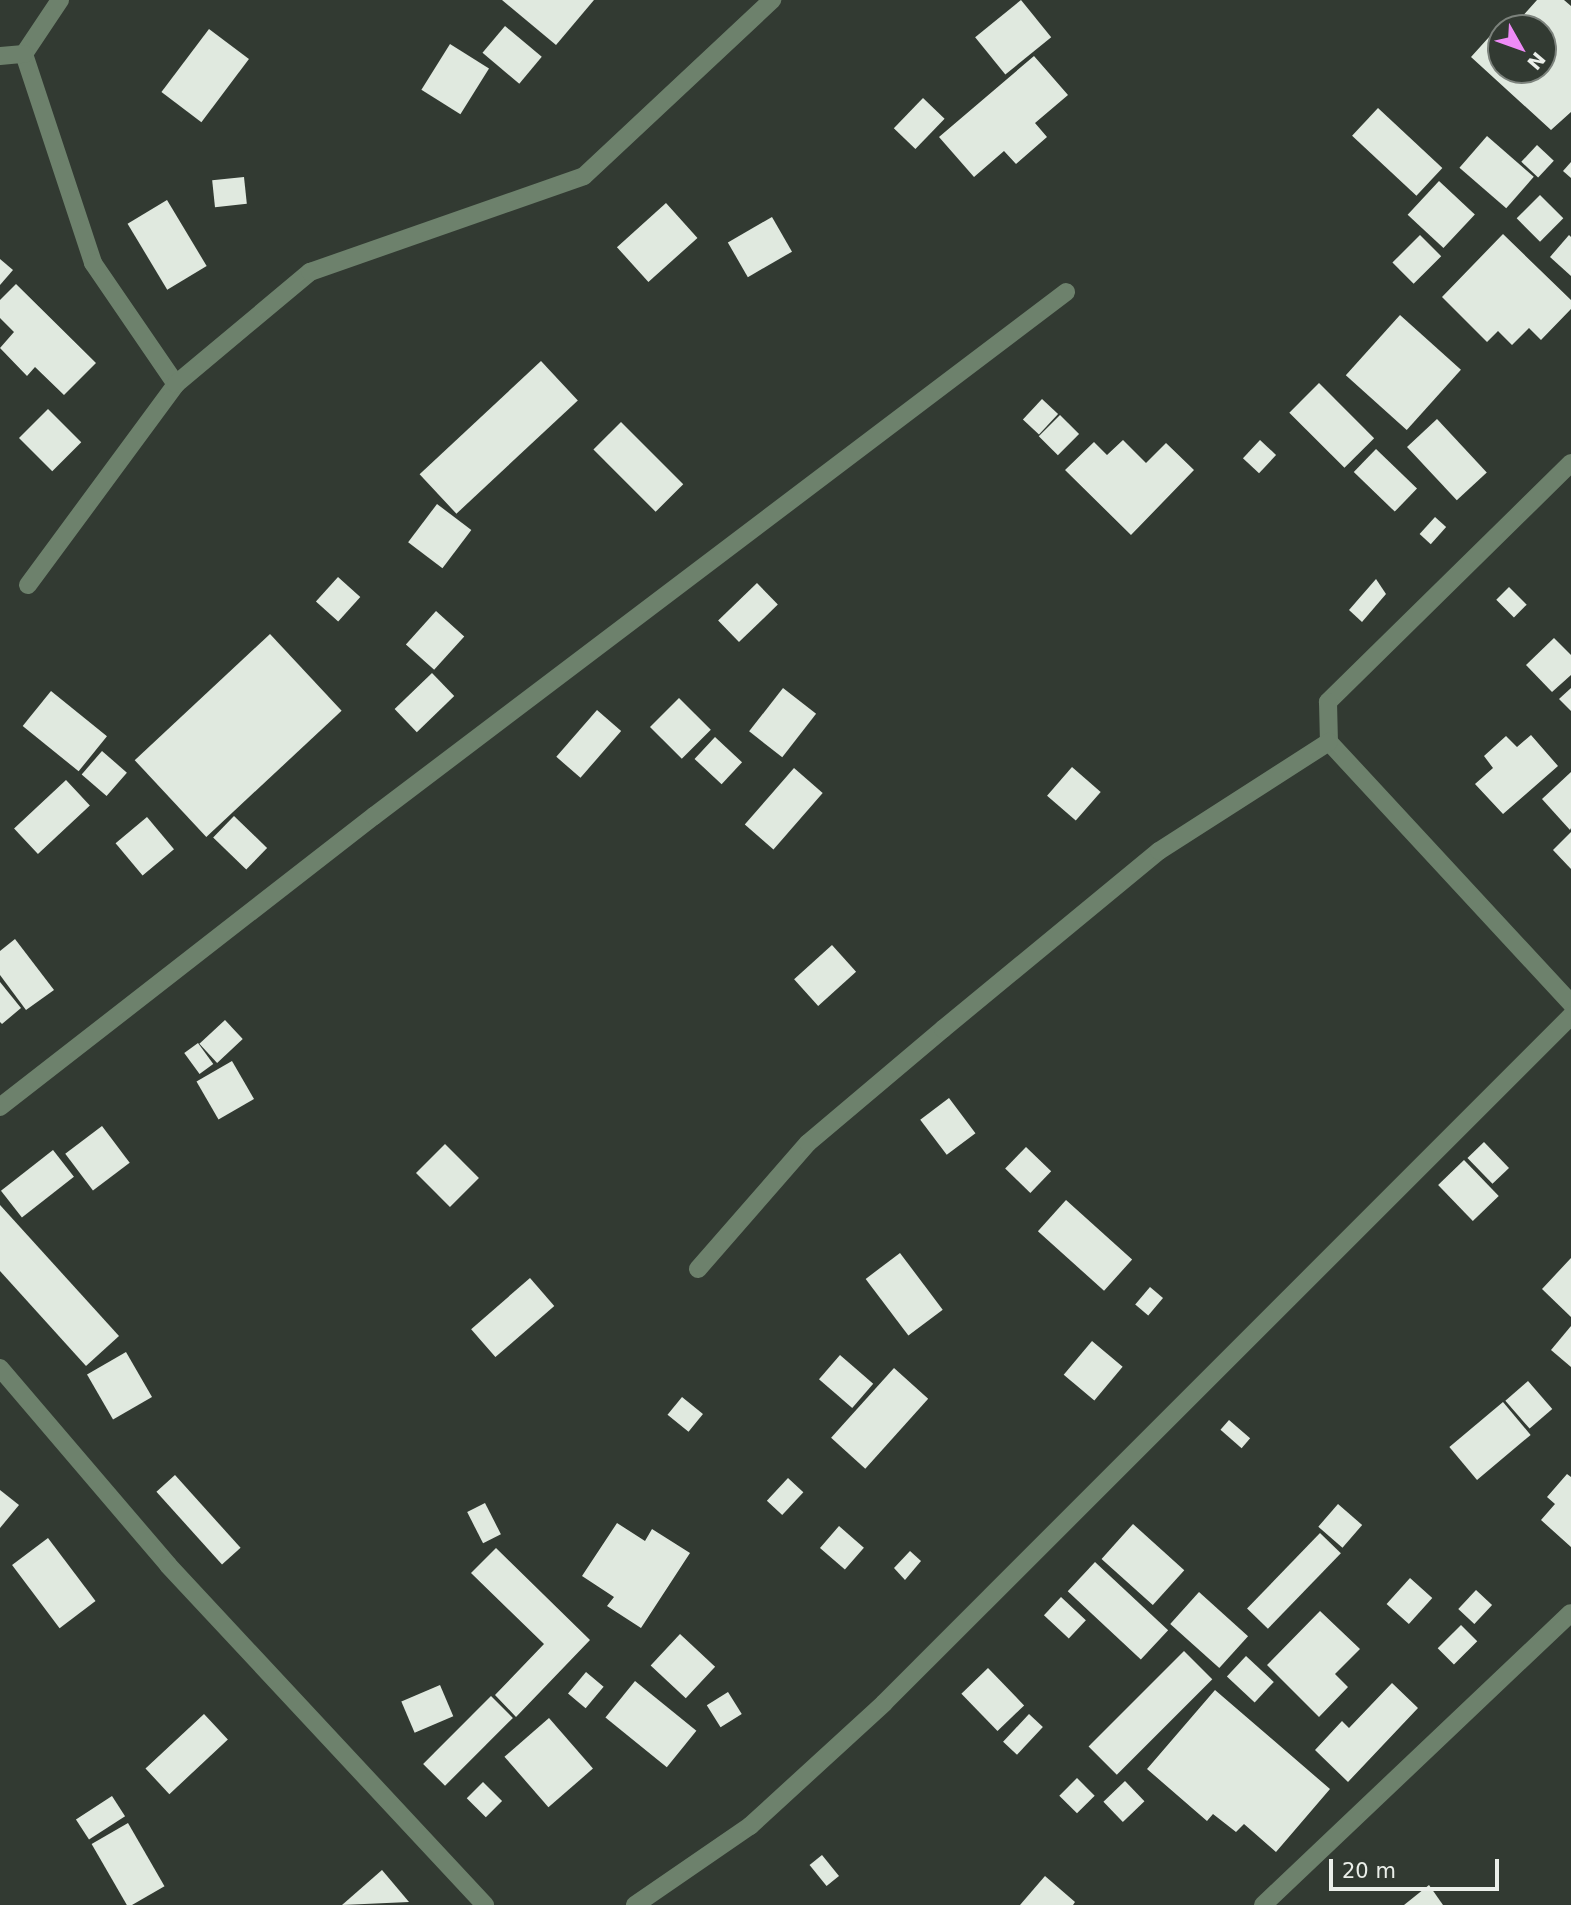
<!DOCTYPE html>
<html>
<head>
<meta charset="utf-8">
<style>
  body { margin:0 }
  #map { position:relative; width:1571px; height:1905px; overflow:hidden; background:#323a32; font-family:"DejaVu Sans",sans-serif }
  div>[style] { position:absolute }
  .building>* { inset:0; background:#e0e9df; transform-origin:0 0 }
  .minor>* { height:18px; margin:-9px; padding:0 9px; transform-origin:9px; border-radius:9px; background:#6d816c }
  span { translate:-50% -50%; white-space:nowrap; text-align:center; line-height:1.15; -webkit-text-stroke:7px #323a32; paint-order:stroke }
  .north { position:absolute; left:1487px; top:14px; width:70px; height:70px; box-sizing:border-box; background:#323a32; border:2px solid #7c827c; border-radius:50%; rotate:130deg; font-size:19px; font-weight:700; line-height:28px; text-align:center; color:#ebefea }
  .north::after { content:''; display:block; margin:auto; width:24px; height:32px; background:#ef8bf7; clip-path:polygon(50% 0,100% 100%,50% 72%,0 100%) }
  .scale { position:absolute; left:1329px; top:1859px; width:170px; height:32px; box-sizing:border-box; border:4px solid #ebefea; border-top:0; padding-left:9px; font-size:21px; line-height:24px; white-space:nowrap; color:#ebefea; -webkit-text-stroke:5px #323a32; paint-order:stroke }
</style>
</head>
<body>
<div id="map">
  <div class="building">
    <div style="clip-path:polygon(502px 0,594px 0,556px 45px)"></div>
    <div style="left:1021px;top:0;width:48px;height:59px;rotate:51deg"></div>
    <div style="clip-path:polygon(1537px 0,1564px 0,1571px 6px,1571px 112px,1551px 130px,1471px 57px,1499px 26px,1501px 70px,1543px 70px,1543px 28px,1512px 28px)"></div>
    <div style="left:505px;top:26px;width:48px;height:35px;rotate:40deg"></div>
    <div style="left:209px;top:29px;width:50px;height:79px;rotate:37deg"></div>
    <div style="left:450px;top:44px;width:46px;height:54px;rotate:32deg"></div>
    <div style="clip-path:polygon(1034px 56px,1068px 95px,1035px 123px,1047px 137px,1016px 164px,1004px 151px,974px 177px,939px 137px)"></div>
    <div style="left:923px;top:98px;width:30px;height:42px;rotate:44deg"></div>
    <div style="left:1378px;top:108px;width:88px;height:38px;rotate:43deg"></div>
    <div style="left:1487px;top:136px;width:62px;height:42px;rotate:41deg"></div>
    <div style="left:1537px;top:145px;width:23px;height:23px;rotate:43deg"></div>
    <div style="clip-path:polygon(1571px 162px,1571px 178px,1563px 171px)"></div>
    <div style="left:244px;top:177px;width:27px;height:32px;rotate:84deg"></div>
    <div style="left:1439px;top:181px;width:49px;height:46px;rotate:43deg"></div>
    <div style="left:1540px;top:195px;width:33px;height:33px;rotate:45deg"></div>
    <div style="left:167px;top:200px;width:77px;height:46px;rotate:59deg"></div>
    <div style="left:666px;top:203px;width:47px;height:66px;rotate:48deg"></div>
    <div style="left:772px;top:217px;width:40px;height:51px;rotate:60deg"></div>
    <div style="clip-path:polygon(1503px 234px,1571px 300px,1571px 309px,1541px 340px,1529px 328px,1512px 345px,1498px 331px,1487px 342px,1442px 297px)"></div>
    <div style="left:1420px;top:235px;width:30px;height:39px;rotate:45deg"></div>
    <div style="clip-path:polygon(1569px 235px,1571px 237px,1571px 276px,1550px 257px)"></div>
    <div style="clip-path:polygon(0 259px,13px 270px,0 285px)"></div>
    <div style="clip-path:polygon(16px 284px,96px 363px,64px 395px,35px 367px,27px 376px,0 348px,14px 332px,0 318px,0 300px)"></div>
    <div style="left:1400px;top:315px;width:82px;height:81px;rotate:42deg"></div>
    <div style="left:541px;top:361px;width:54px;height:166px;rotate:47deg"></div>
    <div style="left:1319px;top:383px;width:78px;height:42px;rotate:45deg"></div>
    <div style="left:1042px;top:399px;width:22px;height:28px;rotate:43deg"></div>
    <div style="left:48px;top:409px;width:47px;height:41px;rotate:45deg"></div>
    <div style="left:1060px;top:415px;width:27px;height:30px;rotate:45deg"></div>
    <div style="left:1437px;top:419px;width:73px;height:41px;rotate:47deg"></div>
    <div style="left:621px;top:422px;width:88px;height:39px;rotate:45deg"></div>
    <div style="clip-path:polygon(1123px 440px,1146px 463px,1166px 443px,1194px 470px,1131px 535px,1065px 470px,1094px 442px,1107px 455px)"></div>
    <div style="left:1260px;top:440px;width:22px;height:25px;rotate:43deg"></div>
    <div style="left:1376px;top:449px;width:57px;height:32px;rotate:44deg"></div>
    <div style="left:437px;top:504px;width:43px;height:48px;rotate:37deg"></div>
    <div style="left:1435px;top:517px;width:15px;height:23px;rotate:42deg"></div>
    <div style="left:338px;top:577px;width:30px;height:33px;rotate:42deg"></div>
    <div style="clip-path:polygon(1376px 579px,1386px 594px,1362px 622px,1349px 610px)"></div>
    <div style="left:757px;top:583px;width:30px;height:54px;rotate:46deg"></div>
    <div style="left:1509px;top:587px;width:25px;height:18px;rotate:45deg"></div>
    <div style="left:436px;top:611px;width:38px;height:45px;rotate:42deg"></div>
    <div style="left:270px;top:634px;width:105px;height:185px;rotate:47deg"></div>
    <div style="clip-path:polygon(1554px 638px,1571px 655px,1571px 675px,1552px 692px,1526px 665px)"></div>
    <div style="left:432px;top:673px;width:32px;height:52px;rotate:46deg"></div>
    <div style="left:783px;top:688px;width:42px;height:55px;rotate:38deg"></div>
    <div style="clip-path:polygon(1571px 688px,1571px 711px,1559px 699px)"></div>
    <div style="left:51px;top:691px;width:72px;height:45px;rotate:39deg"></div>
    <div style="left:679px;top:698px;width:45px;height:41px;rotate:45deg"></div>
    <div style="left:597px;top:710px;width:32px;height:62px;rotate:41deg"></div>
    <div style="clip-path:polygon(1531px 735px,1558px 766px,1503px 814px,1475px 784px,1493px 768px,1484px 756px,1506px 736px,1517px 747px)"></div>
    <div style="left:715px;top:737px;width:37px;height:30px;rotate:43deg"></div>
    <div style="left:102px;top:751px;width:33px;height:31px;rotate:41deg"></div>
    <div style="left:1072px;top:767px;width:38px;height:38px;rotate:41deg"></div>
    <div style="left:794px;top:768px;width:38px;height:75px;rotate:41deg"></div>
    <div style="clip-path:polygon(1571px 772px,1571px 828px,1570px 830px,1542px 799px)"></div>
    <div style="left:66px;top:780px;width:35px;height:71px;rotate:47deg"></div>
    <div style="left:234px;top:816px;width:46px;height:30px;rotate:44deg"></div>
    <div style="left:147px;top:817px;width:42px;height:41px;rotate:50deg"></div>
    <div style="clip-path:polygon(1571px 832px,1571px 869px,1553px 850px)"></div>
    <div style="clip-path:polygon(15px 939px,54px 990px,26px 1010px,0 975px,0 951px)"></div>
    <div style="left:832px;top:945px;width:36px;height:51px;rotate:48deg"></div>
    <div style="clip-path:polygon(0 982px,21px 1008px,2px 1024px,0 1022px)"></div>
    <div style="left:225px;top:1020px;width:26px;height:35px;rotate:47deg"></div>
    <div style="left:198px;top:1043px;width:26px;height:17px;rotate:54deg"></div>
    <div style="left:232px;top:1061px;width:44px;height:41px;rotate:60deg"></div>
    <div style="left:949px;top:1098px;width:44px;height:36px;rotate:53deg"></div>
    <div style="left:102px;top:1126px;width:46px;height:46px;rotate:53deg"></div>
    <div style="left:1484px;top:1142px;width:36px;height:23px;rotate:46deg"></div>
    <div style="left:445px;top:1144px;width:48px;height:41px;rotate:45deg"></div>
    <div style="left:1026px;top:1147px;width:35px;height:30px;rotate:44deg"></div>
    <div style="left:53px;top:1150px;width:34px;height:66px;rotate:52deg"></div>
    <div style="left:1464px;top:1160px;width:50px;height:36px;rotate:46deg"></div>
    <div style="left:1066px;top:1200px;width:89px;height:42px;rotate:42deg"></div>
    <div style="clip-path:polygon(0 1205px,119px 1336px,86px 1366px,0 1271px)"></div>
    <div style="left:900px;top:1253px;width:71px;height:43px;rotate:53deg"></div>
    <div style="clip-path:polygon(1571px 1258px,1571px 1317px,1542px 1289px)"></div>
    <div style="left:530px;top:1278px;width:37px;height:78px;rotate:49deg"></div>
    <div style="left:1150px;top:1287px;width:17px;height:23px;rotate:40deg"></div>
    <div style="clip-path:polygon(1571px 1326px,1571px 1367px,1551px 1350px)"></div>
    <div style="left:1092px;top:1341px;width:40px;height:44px;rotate:40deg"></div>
    <div style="left:126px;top:1352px;width:52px;height:45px;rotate:60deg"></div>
    <div style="left:840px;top:1355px;width:44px;height:32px;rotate:41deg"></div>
    <div style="left:894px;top:1368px;width:46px;height:94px;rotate:42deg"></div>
    <div style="left:1528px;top:1381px;width:37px;height:30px;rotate:49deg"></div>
    <div style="left:682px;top:1397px;width:27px;height:23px;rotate:39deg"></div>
    <div style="left:1503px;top:1402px;width:43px;height:70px;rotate:50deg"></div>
    <div style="left:1229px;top:1420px;width:28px;height:13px;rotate:41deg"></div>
    <div style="clip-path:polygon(1567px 1474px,1571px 1477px,1571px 1547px,1541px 1520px,1555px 1504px,1547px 1497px)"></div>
    <div style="left:175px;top:1475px;width:98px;height:25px;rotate:48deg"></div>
    <div style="left:788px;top:1478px;width:21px;height:31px;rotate:43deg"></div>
    <div style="clip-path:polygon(0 1490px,19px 1505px,0 1528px)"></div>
    <div style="left:485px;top:1503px;width:35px;height:20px;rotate:63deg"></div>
    <div style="left:1338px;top:1504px;width:32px;height:30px;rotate:41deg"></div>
    <div style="clip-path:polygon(617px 1523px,645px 1541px,652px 1529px,690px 1553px,641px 1628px,607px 1606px,614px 1597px,582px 1576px)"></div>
    <div style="left:1133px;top:1524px;width:69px;height:47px;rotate:42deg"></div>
    <div style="left:839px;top:1526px;width:33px;height:29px;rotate:41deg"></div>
    <div style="left:1320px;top:1533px;width:29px;height:105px;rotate:44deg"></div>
    <div style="left:48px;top:1538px;width:79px;height:45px;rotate:53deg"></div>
    <div style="clip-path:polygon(496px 1548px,590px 1640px,516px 1717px,495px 1695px,544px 1644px,471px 1573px)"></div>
    <div style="clip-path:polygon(910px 1551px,921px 1561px,905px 1580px,894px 1568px)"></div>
    <div style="left:1095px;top:1562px;width:100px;height:40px;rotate:43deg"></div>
    <div style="left:1410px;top:1578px;width:30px;height:35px;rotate:42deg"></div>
    <div style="left:1476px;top:1590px;width:22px;height:26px;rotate:43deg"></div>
    <div style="left:1199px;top:1592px;width:66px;height:43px;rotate:42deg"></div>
    <div style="left:1061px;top:1597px;width:34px;height:25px;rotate:43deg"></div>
    <div style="clip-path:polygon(1320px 1611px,1360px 1649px,1335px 1674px,1348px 1687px,1319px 1717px,1267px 1665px)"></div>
    <div style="left:1461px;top:1625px;width:23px;height:33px;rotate:45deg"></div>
    <div style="left:680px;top:1634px;width:48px;height:43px;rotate:43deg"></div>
    <div style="left:1184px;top:1651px;width:40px;height:135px;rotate:45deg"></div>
    <div style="left:1246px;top:1656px;width:38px;height:28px;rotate:43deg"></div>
    <div style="left:988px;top:1668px;width:52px;height:37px;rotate:46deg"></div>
    <div style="left:586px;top:1672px;width:23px;height:28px;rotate:40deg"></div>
    <div style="left:635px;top:1681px;width:79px;height:47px;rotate:39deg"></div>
    <div style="clip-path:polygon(1392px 1683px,1418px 1708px,1348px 1782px,1315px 1750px,1342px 1721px,1349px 1728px)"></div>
    <div style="left:440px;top:1685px;width:34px;height:42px;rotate:67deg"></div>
    <div style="clip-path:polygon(1215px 1690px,1330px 1789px,1276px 1852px,1244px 1824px,1236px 1832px,1213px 1814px,1207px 1821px,1147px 1769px)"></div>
    <div style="left:728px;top:1692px;width:26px;height:25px;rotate:58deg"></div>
    <div style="left:491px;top:1696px;width:31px;height:96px;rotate:45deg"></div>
    <div style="left:204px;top:1714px;width:35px;height:80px;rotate:47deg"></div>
    <div style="left:1029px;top:1714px;width:19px;height:38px;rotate:43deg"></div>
    <div style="left:549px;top:1718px;width:67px;height:59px;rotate:49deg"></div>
    <div style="left:1077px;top:1778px;width:25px;height:25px;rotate:45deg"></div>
    <div style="left:1125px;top:1781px;width:28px;height:30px;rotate:46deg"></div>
    <div style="left:483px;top:1782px;width:27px;height:23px;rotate:45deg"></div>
    <div style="left:112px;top:1796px;width:24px;height:43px;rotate:57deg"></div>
    <div style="left:128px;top:1823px;width:73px;height:42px;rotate:60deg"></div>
    <div style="left:822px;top:1855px;width:27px;height:16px;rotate:51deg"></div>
    <div style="clip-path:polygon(382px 1870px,409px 1902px,342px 1905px)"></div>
    <div style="clip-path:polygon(1045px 1876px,1075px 1902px,1073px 1905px,1020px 1905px)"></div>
    <div style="clip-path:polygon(1429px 1885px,1443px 1905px,1404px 1905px)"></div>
  </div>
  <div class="minor">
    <div style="left:60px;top:0;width:65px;rotate:123.7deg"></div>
    <div style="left:24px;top:54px;width:220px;rotate:71.7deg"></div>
    <div style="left:93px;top:263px;width:147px;rotate:55.6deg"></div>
    <div style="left:0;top:56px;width:24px;rotate:-5deg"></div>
    <div style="left:1571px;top:463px;width:341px;rotate:135.5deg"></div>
    <div style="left:1328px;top:702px;width:40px;rotate:88.6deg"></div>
    <div style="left:1329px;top:742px;width:356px;rotate:47.2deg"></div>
    <div style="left:28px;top:585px;width:250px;rotate:-53.6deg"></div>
    <div style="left:176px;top:384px;width:175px;rotate:-39.9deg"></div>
    <div style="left:310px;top:272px;width:290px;rotate:-19.3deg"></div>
    <div style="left:584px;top:176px;width:258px;rotate:-43.1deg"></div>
    <div style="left:0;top:1107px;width:474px;rotate:-37.9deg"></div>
    <div style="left:374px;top:816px;width:868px;rotate:-37.13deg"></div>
    <div style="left:698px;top:1269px;width:167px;rotate:-48.9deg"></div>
    <div style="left:808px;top:1143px;width:177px;rotate:-40.2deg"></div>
    <div style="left:943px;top:1029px;width:280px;rotate:-39.5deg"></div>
    <div style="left:1159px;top:851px;width:202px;rotate:-32.7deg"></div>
    <div style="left:0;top:1368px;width:259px;rotate:49.5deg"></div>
    <div style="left:168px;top:1565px;width:465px;rotate:47deg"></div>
    <div style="left:635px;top:1905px;width:140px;rotate:-34.5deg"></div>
    <div style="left:750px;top:1826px;width:182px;rotate:-42.5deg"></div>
    <div style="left:884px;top:1703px;width:972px;rotate:-45deg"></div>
    <div style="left:1263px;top:1905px;width:424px;rotate:-43.5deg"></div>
  </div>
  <div class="north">N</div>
  <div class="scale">20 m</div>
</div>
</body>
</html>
